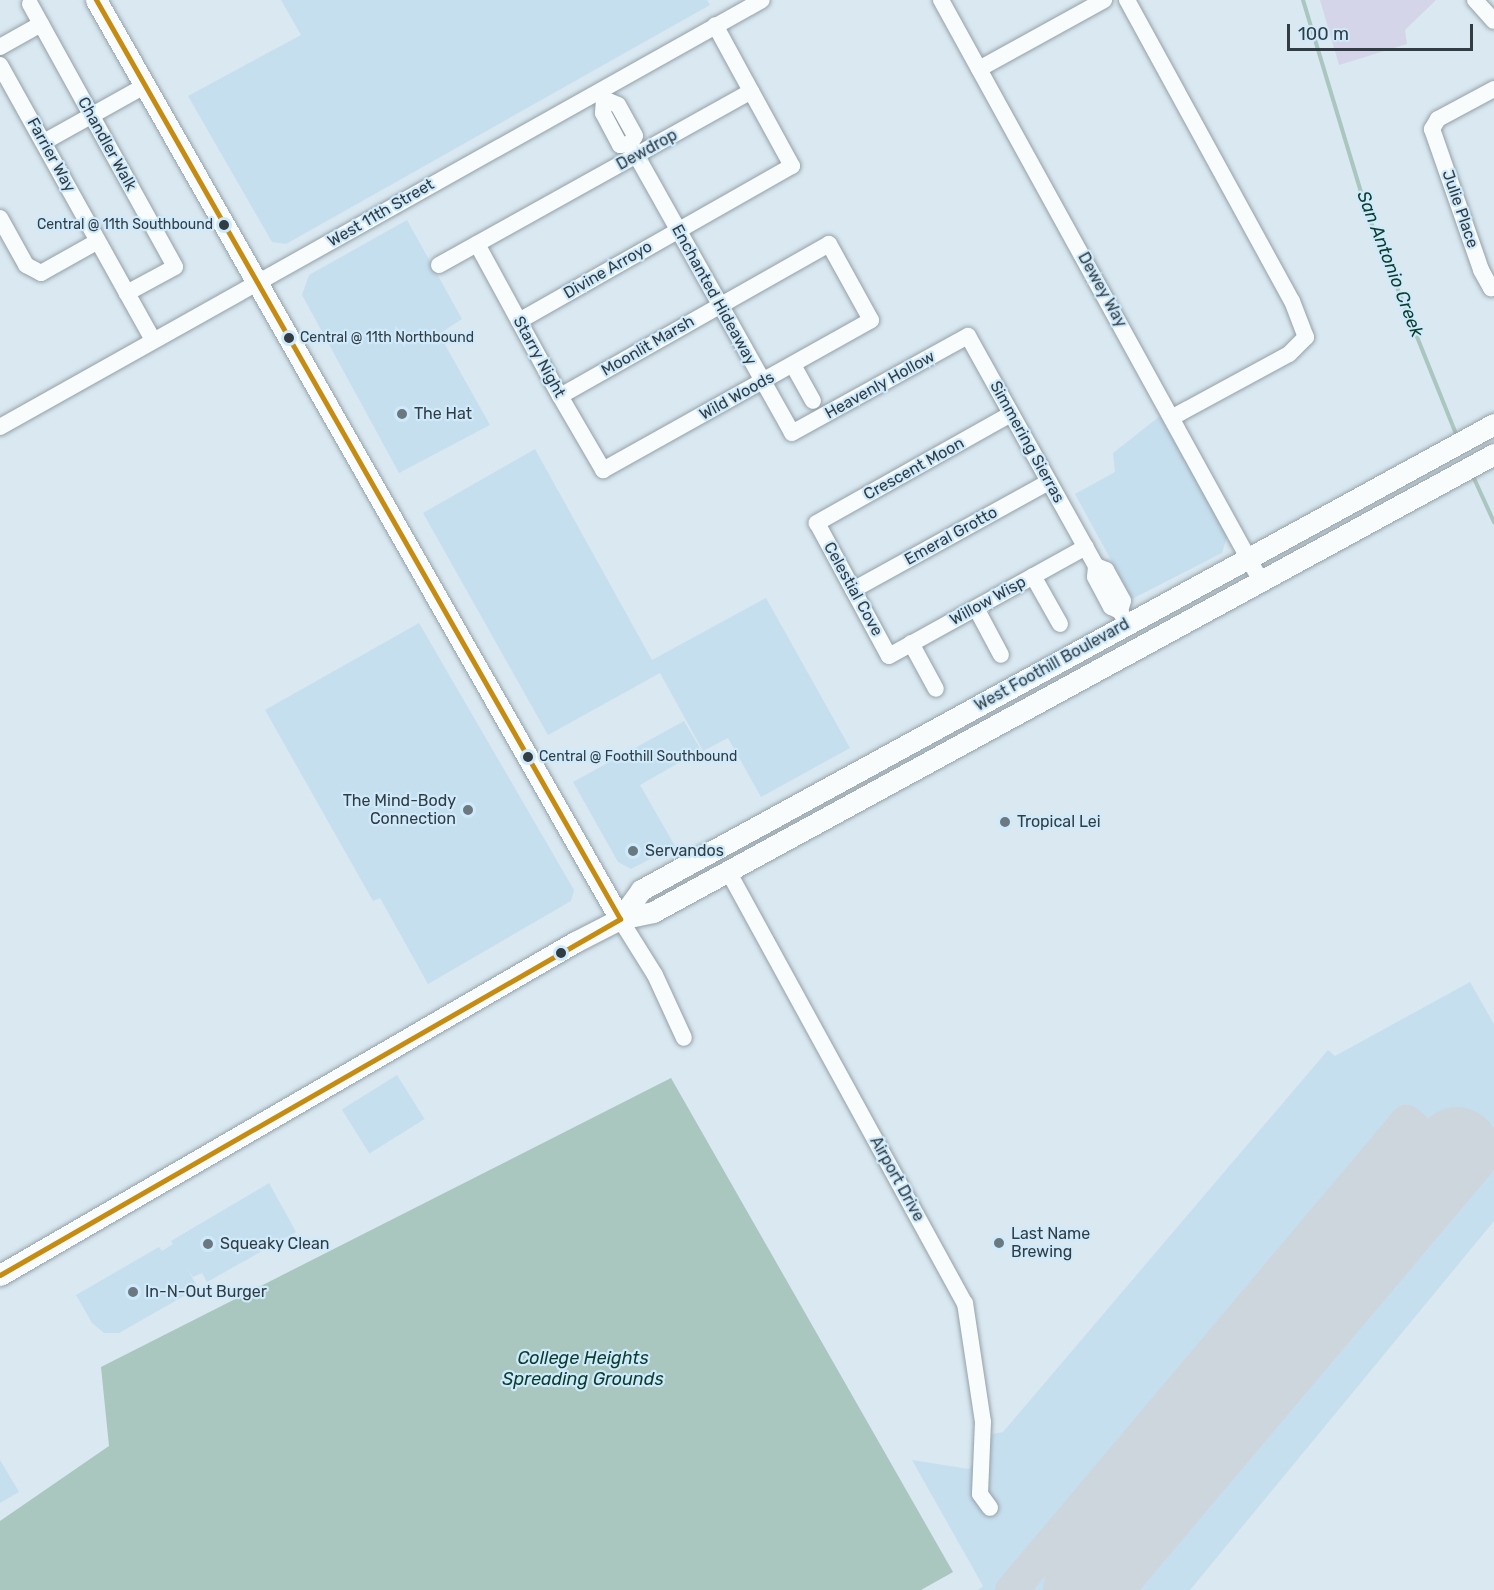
<!DOCTYPE html>
<html>
<head>
<meta charset="utf-8">
<style>
  body { margin:0 }
  #map { position:relative; width:1494px; height:1590px; overflow:hidden; background:#d9e8f1; font-family:Rubik,sans-serif }
  div>[style] { position:absolute }
  .built>* { inset:0; background:#c6dfee; transform-origin:0 0 }
  .green>* { inset:0; background:#d4d5e8 }
  .water>* { inset:0; background:#a9c6bf }
  .stream>* { height:4px; margin:-2px; padding:0 2px; transform-origin:2px; border-radius:2px; background:#a9c6bf }
  .taxiway>* { height:33px; margin:-16.5px; padding:0 16.5px; transform-origin:16.5px; border-radius:16.5px; background:#ccd6dc }
  .runway>* { height:84px; margin:-42px; padding:0 42px; transform-origin:42px; border-radius:42px; background:#ccd6dc }
  .roads { filter:drop-shadow(0 0 2px #95a0a7) drop-shadow(0 0 2px #95a0a7) }
  .minor>* { height:16px; margin:-8px; padding:0 8px; transform-origin:8px; border-radius:8px; background:#f9fcfd }
  .major>* { height:21px; margin:-10.5px; padding:0 10.5px; transform-origin:10.5px; border-radius:10.5px; background:#f9fcfd }
  .bus-1>* { height:4.5px; margin:-2.25px; padding:0 2.25px; transform-origin:2.25px; border-radius:2.25px; background:#c68c11 }
  .dots>* { width:16px; height:16px; translate:-50% -50%; box-sizing:border-box; border:3px solid #cfeafb; border-radius:50% }
  span { translate:-50% -50%; white-space:nowrap; text-align:center; line-height:1.15; -webkit-text-stroke:4.5px #cfeafb; paint-order:stroke }
  .bus-label { font-size:14px; color:#313c43 }
  .right { translate:-100% -50%; text-align:right }
  .left { translate:0 -50%; text-align:left }
  .street-label { font-size:16px; color:#313c43 }
  .poi-label { font-size:16px; color:#313c43 }
  .water-label { font-size:18px; color:#0b3d2c; font-style:italic }
  .scale { position:absolute; left:1287px; top:24px; width:186px; height:27px; box-sizing:border-box; border:3px solid #313c43; border-top:0; padding-left:8px; font-size:18px; line-height:21px; white-space:nowrap; color:#313c43; -webkit-text-stroke:4px #cfeafb; paint-order:stroke }
</style>
</head>
<body>
<div id="map">
  <div class="built">
    <div style="clip-path:polygon(281px 0,707px 0,710px 5px,286px 244px,272px 242px,188px 96px,301px 35px)"></div>
    <div style="clip-path:polygon(407px 220px,462px 319px,439px 334px,490px 425px,399px 473px,302px 295px,309px 275px)"></div>
    <div style="clip-path:polygon(1160px 416px,1227px 536px,1222px 553px,1132px 599px,1075px 494px,1115px 472px,1113px 453px)"></div>
    <div style="clip-path:polygon(535px 449px,652px 660px,766px 598px,850px 748px,761px 797px,728px 738px,703px 751px,660px 673px,548px 735px,423px 513px)"></div>
    <div style="clip-path:polygon(419px 623px,574px 890px,571px 901px,428px 984px,380px 898px,373px 901px,265px 710px)"></div>
    <div style="clip-path:polygon(684px 721px,701px 750px,640px 785px,675px 846px,631px 869px,618px 862px,573px 782px)"></div>
    <div style="clip-path:polygon(1470px 982px,1494px 1024px,1494px 1221px,1190px 1590px,978px 1590px,983px 1586px,912px 1460px,969px 1469px,993px 1434px,1003px 1432px,1328px 1050px,1335px 1056px)"></div>
    <div style="left:397px;top:1075px;width:52px;height:65px;rotate:58deg"></div>
    <div style="clip-path:polygon(269px 1183px,296px 1232px,207px 1282px,202px 1273px,193px 1277px,187px 1268px,198px 1288px,119px 1333px,104px 1333px,92px 1323px,76px 1295px,159px 1247px,162px 1251px,173px 1244px,171px 1241px)"></div>
    <div style="clip-path:polygon(0 1460px,19px 1492px,0 1503px)"></div>
  </div>
  <div class="green">
    <div style="clip-path:polygon(1320px 0,1436px 0,1405px 30px,1407px 44px,1339px 65px)"></div>
  </div>
  <div class="water">
    <div style="clip-path:polygon(671px 1078px,953px 1572px,921px 1590px,0 1590px,0 1521px,109px 1446px,101px 1367px)"></div>
  </div>
  <div class="stream">
    <div style="left:1303px;top:0;width:225px;rotate:73.2deg"></div>
    <div style="left:1368px;top:215px;width:238px;rotate:68.1deg"></div>
    <div style="left:1472px;top:474px;width:53px;rotate:65.4deg"></div>
  </div>
  <div class="taxiway">
    <div style="left:1194px;top:1373px;width:57px;rotate:40.7deg"></div>
    <div style="left:1011px;top:1590px;width:613px;rotate:-49.9deg"></div>
    <div style="left:1406px;top:1121px;width:57px;rotate:39.3deg"></div>
  </div>
  <div class="runway">
    <div style="left:1085px;top:1590px;width:577px;rotate:-49.85deg"></div>
  </div>
  <div class="roads">
    <div class="minor">
      <div style="left:941px;top:0;width:663px;rotate:61.16deg"></div>
      <div style="left:1127px;top:0;width:343px;rotate:61.3deg"></div>
      <div style="left:1292px;top:301px;width:39px;rotate:69deg"></div>
      <div style="left:1306px;top:337px;width:24px;rotate:135deg"></div>
      <div style="left:1289px;top:354px;width:132px;rotate:151.5deg"></div>
      <div style="left:1475px;top:0;width:28px;rotate:48deg"></div>
      <div style="left:30px;top:4px;width:300px;rotate:61.1deg"></div>
      <div style="left:175px;top:267px;width:55px;rotate:151.6deg"></div>
      <div style="left:0;top:47px;width:47px;rotate:-29.3deg"></div>
      <div style="left:0;top:65px;width:315px;rotate:60.9deg"></div>
      <div style="left:979px;top:69px;width:143px;rotate:-28.9deg"></div>
      <div style="left:1494px;top:89px;width:64px;rotate:151.8deg"></div>
      <div style="left:1438px;top:119px;width:12px;rotate:121deg"></div>
      <div style="left:1432px;top:129px;width:149px;rotate:70.8deg"></div>
      <div style="left:1481px;top:270px;width:21px;rotate:61deg"></div>
      <div style="left:1491px;top:288px;width:4px;rotate:-34deg"></div>
      <div style="left:604px;top:99px;width:15px;rotate:23deg"></div>
      <div style="left:618px;top:105px;width:35px;rotate:61deg"></div>
      <div style="left:635px;top:136px;width:9px;rotate:122deg"></div>
      <div style="left:630px;top:144px;width:10px;rotate:174deg"></div>
      <div style="left:620px;top:145px;width:36px;rotate:-118deg"></div>
      <div style="left:603px;top:113px;width:14px;rotate:-86deg"></div>
      <div style="left:44px;top:142px;width:115px;rotate:-29.2deg"></div>
      <div style="left:630px;top:144px;width:331px;rotate:60.7deg"></div>
      <div style="left:792px;top:433px;width:201px;rotate:-28.9deg"></div>
      <div style="left:968px;top:336px;width:263px;rotate:60.9deg"></div>
      <div style="left:1096px;top:566px;width:11px;rotate:95deg"></div>
      <div style="left:1095px;top:577px;width:34px;rotate:62deg"></div>
      <div style="left:1111px;top:607px;width:10px;rotate:24deg"></div>
      <div style="left:1120px;top:611px;width:15px;rotate:62deg"></div>
      <div style="left:0;top:218px;width:54px;rotate:61deg"></div>
      <div style="left:26px;top:265px;width:17px;rotate:28deg"></div>
      <div style="left:41px;top:273px;width:65px;rotate:-29.3deg"></div>
      <div style="left:477px;top:244px;width:173px;rotate:61.4deg"></div>
      <div style="left:560px;top:396px;width:86px;rotate:59.8deg"></div>
      <div style="left:603px;top:470px;width:307px;rotate:-29.2deg"></div>
      <div style="left:871px;top:320px;width:87px;rotate:-118.9deg"></div>
      <div style="left:829px;top:244px;width:309px;rotate:150.5deg"></div>
      <div style="left:439px;top:265px;width:357px;rotate:-29.1deg"></div>
      <div style="left:751px;top:91px;width:75px;rotate:-118.6deg"></div>
      <div style="left:519px;top:321px;width:314px;rotate:-29.6deg"></div>
      <div style="left:792px;top:166px;width:85px;rotate:-118.7deg"></div>
      <div style="left:793px;top:365px;width:41px;rotate:60.9deg"></div>
      <div style="left:1011px;top:414px;width:223px;rotate:150.7deg"></div>
      <div style="left:817px;top:523px;width:151px;rotate:61.6deg"></div>
      <div style="left:889px;top:656px;width:225px;rotate:-29deg"></div>
      <div style="left:0;top:427px;width:873px;rotate:-29.26deg"></div>
      <div style="left:1096px;top:566px;width:11px;rotate:22deg"></div>
      <div style="left:1106px;top:570px;width:35px;rotate:61deg"></div>
      <div style="left:1123px;top:601px;width:10px;rotate:107deg"></div>
      <div style="left:1033px;top:576px;width:55px;rotate:60.6deg"></div>
      <div style="left:853px;top:590px;width:224px;rotate:-28.9deg"></div>
      <div style="left:976px;top:608px;width:53px;rotate:62deg"></div>
      <div style="left:911px;top:643px;width:52px;rotate:61.5deg"></div>
      <div style="left:728px;top:871px;width:493px;rotate:61.3deg"></div>
      <div style="left:965px;top:1303px;width:120px;rotate:81.4deg"></div>
      <div style="left:983px;top:1422px;width:72px;rotate:92.4deg"></div>
      <div style="left:980px;top:1494px;width:17px;rotate:54deg"></div>
      <div style="left:620px;top:919px;width:66px;rotate:58deg"></div>
      <div style="left:655px;top:975px;width:69px;rotate:65.3deg"></div>
    </div>
    <div class="major">
      <div style="left:96px;top:0;width:1058px;rotate:60.31deg"></div>
      <div style="left:620px;top:919px;width:36px;rotate:-54deg"></div>
      <div style="left:641px;top:890px;width:972px;rotate:-28.65deg"></div>
      <div style="left:0;top:1275px;width:664px;rotate:-30.08deg"></div>
      <div style="left:575px;top:942px;width:51px;rotate:-27.1deg"></div>
      <div style="left:620px;top:919px;width:34px;rotate:-12deg"></div>
      <div style="left:653px;top:912px;width:958px;rotate:-28.57deg"></div>
    </div>
  </div>
  <div class="bus-1">
    <div style="left:0;top:1275px;width:715px;rotate:-29.86deg"></div>
    <div style="left:620px;top:919px;width:1058px;rotate:-119.69deg"></div>
  </div>
  <div class="dots">
    <div style="left:224px;top:225px;background:#313c43"></div>
    <div style="left:289px;top:338px;background:#313c43"></div>
    <div style="left:402px;top:414px;background:#6c7880"></div>
    <div style="left:528px;top:757px;background:#313c43"></div>
    <div style="left:468px;top:810px;background:#6c7880"></div>
    <div style="left:1005px;top:822px;background:#6c7880"></div>
    <div style="left:633px;top:851px;background:#6c7880"></div>
    <div style="left:561px;top:953px;background:#313c43"></div>
    <div style="left:999px;top:1243px;background:#6c7880"></div>
    <div style="left:208px;top:1244px;background:#6c7880"></div>
    <div style="left:133px;top:1292px;background:#6c7880"></div>
  </div>
  <div class="bus-label">
    <span class="right" style="left:213px;top:225px">Central @ 11th Southbound</span>
    <span class="left" style="left:300px;top:338px">Central @ 11th Northbound</span>
    <span class="left" style="left:539px;top:757px">Central @ Foothill Southbound</span>
  </div>
  <div class="street-label">
    <span style="left:107px;top:144px;rotate:61deg">Chandler Walk</span>
    <span style="left:647px;top:150px;rotate:-29deg">Dewdrop</span>
    <span style="left:51px;top:155px;rotate:61deg">Farrier Way</span>
    <span style="left:1460px;top:209px;rotate:71deg">Julie Place</span>
    <span style="left:381px;top:213px;rotate:-30deg">West 11th Street</span>
    <span style="left:608px;top:270px;rotate:-30deg">Divine Arroyo</span>
    <span style="left:1102px;top:290px;rotate:61deg">Dewey Way</span>
    <span style="left:714px;top:295px;rotate:61deg">Enchanted Hideaway</span>
    <span style="left:648px;top:346px;rotate:-30deg">Moonlit Marsh</span>
    <span style="left:539px;top:357px;rotate:61deg">Starry Night</span>
    <span style="left:880px;top:385px;rotate:-29deg">Heavenly Hollow</span>
    <span style="left:737px;top:396px;rotate:-29deg">Wild Woods</span>
    <span style="left:1027px;top:442px;rotate:61deg">Simmering Sierras</span>
    <span style="left:914px;top:469px;rotate:-29deg">Crescent Moon</span>
    <span style="left:951px;top:536px;rotate:-29deg">Emeral Grotto</span>
    <span style="left:853px;top:589px;rotate:61deg">Celestial Cove</span>
    <span style="left:988px;top:601px;rotate:-29deg">Willow Wisp</span>
    <span style="left:1052px;top:665px;rotate:-29deg">West Foothill Boulevard</span>
    <span style="left:897px;top:1179px;rotate:61deg">Airport Drive</span>
  </div>
  <div class="poi-label">
    <span class="left" style="left:414px;top:414px">The Hat</span>
    <span class="right" style="left:456px;top:810px">The Mind-Body<br>Connection</span>
    <span class="left" style="left:1017px;top:822px">Tropical Lei</span>
    <span class="left" style="left:645px;top:851px">Servandos</span>
    <span class="left" style="left:1011px;top:1243px">Last Name<br>Brewing</span>
    <span class="left" style="left:220px;top:1244px">Squeaky Clean</span>
    <span class="left" style="left:145px;top:1292px">In-N-Out Burger</span>
  </div>
  <div class="water-label">
    <span style="left:1390px;top:264px;rotate:69deg">San Antonio Creek</span>
    <span style="left:583px;top:1369px">College Heights<br>Spreading Grounds</span>
  </div>
  <div class="scale">100 m</div>
</div>
</body>
</html>
